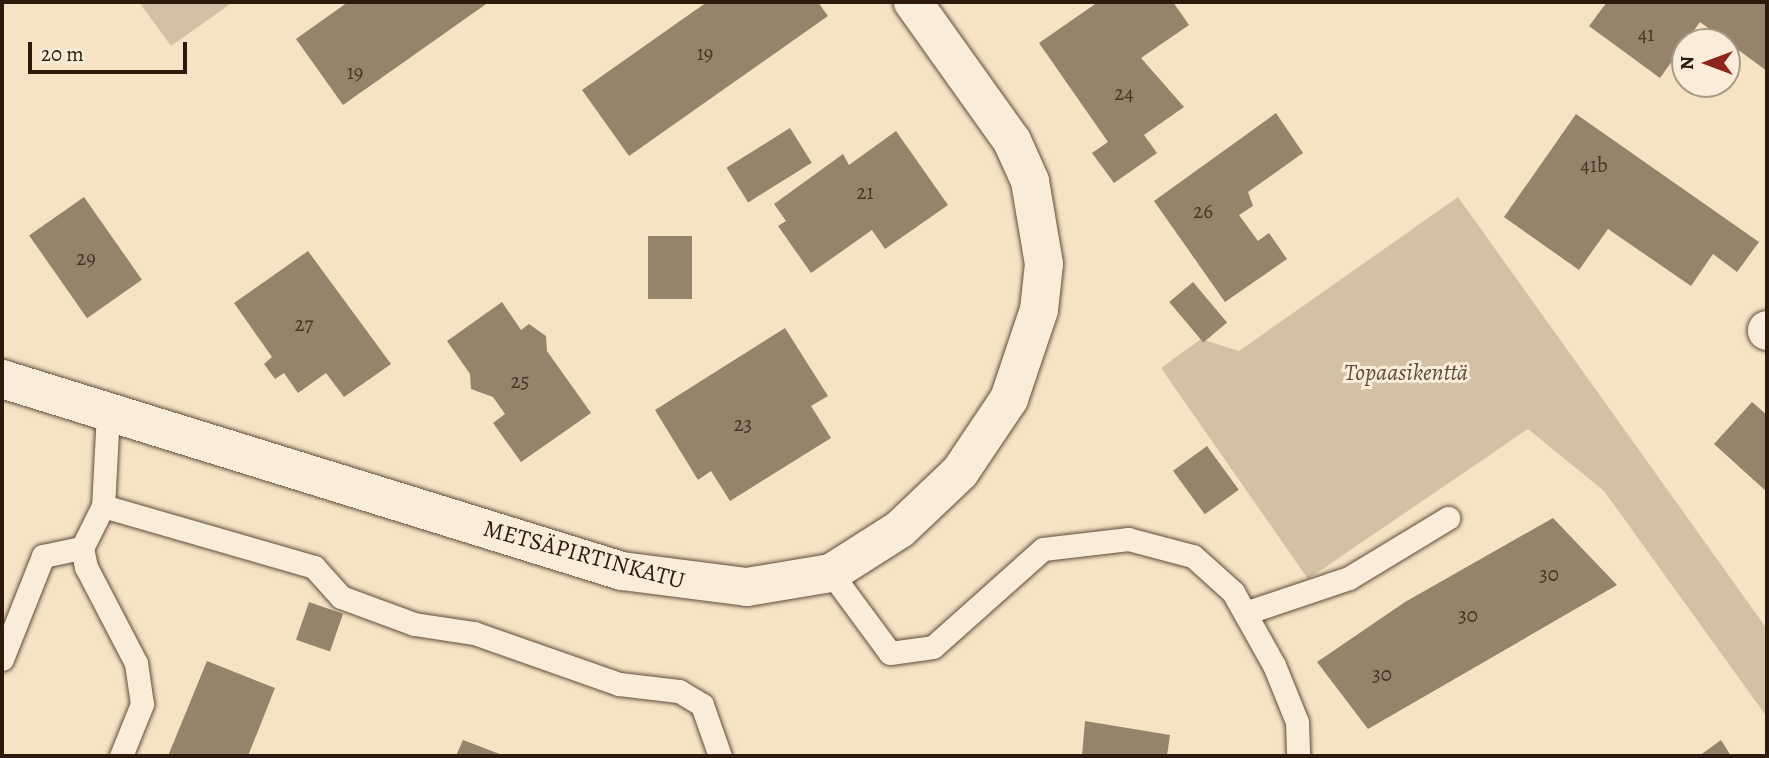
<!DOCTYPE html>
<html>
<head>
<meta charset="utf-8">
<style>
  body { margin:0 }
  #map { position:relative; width:1769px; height:758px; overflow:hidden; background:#f6e3c4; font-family:Alegreya,serif }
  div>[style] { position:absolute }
  .green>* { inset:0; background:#d4c1a5 }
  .building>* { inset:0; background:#96836c; transform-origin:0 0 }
  .roads { filter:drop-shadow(0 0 2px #604c3b) drop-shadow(0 0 2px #604c3b) }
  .service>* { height:23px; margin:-11.5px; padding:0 11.5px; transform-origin:11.5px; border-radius:11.5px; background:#f9edd9 }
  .minor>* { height:38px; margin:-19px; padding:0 19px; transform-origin:19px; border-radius:19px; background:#f9edd9 }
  span { translate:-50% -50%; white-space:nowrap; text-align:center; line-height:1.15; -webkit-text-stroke:6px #f9edd9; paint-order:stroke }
  .number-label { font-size:21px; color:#483425 }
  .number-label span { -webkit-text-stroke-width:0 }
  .park-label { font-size:24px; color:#604c3b; font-style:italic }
  .street-label { font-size:24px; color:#2e1a0d }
  .frame { position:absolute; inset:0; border:4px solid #2e1a0d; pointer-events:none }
  .north { position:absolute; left:1671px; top:28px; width:70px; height:70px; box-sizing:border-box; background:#f9edd9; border:2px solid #a89987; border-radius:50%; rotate:270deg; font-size:19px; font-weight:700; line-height:28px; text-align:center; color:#2e1a0d }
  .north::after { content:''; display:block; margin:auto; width:24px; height:32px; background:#8f2418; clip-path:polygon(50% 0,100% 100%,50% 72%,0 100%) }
  .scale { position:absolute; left:28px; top:42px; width:159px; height:32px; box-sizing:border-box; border:4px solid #2e1a0d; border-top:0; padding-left:9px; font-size:21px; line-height:24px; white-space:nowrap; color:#2e1a0d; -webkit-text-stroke:5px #f9edd9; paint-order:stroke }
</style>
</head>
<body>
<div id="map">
  <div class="green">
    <div style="clip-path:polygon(139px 2px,233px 2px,171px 46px)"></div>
    <div style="clip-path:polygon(1458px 197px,1767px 629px,1767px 717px,1604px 491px,1528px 429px,1308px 579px,1161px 368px,1201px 339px,1239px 351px)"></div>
  </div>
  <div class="building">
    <div style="clip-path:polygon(348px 2px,489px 2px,343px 105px,296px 39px)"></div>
    <div style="clip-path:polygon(707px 2px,818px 2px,828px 16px,629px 156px,582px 90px)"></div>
    <div style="clip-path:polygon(1098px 2px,1173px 2px,1189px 25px,1141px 58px,1184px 107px,1144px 135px,1157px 153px,1114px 183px,1092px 153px,1108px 142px,1039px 43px)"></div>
    <div style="clip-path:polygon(1607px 2px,1767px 2px,1767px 71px,1700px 22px,1660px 78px,1589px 26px)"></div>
    <div style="clip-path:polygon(1276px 113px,1303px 153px,1248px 192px,1253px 206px,1239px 215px,1258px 241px,1269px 233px,1287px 259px,1225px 302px,1154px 201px)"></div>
    <div style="clip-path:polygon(1576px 114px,1759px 242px,1737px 272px,1713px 254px,1691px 286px,1608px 229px,1579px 270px,1504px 217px)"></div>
    <div style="left:790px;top:128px;width:41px;height:75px;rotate:58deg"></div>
    <div style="clip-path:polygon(896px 131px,948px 205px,885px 249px,872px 230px,811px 273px,778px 226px,786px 221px,774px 204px,843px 154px,849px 165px)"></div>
    <div style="left:84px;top:197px;width:101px;height:67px;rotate:55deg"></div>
    <div style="left:648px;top:236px;width:44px;height:63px"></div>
    <div style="clip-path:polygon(308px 251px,391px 364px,344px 397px,326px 373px,298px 393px,284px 373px,275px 379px,264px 364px,272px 357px,234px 303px)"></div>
    <div style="left:1193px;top:282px;width:53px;height:31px;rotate:50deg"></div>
    <div style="clip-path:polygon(502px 302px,521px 330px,529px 324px,546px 336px,547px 351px,591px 413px,521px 462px,493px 423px,505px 414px,493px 397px,471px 389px,470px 374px,447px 341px)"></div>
    <div style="clip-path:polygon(785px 328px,828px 396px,811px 406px,831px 438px,730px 501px,711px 471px,698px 480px,655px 410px)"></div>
    <div style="clip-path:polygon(1752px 402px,1767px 415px,1767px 492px,1714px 444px)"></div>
    <div style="left:1207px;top:446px;width:54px;height:42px;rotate:54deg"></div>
    <div style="clip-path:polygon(1553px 518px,1617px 585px,1368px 729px,1317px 662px,1405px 602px)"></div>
    <div style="left:309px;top:602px;width:36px;height:40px;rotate:19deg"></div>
    <div style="clip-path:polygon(207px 661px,275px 688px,248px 756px,168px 756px)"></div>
    <div style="clip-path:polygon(1085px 721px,1170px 735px,1167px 756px,1082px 756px)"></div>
    <div style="clip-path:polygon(463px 740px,505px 756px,456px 756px)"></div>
    <div style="clip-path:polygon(1721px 740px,1731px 756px,1699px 756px)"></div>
  </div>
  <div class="roads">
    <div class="service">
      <div style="left:108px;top:412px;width:94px;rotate:93deg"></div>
      <div style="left:103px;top:506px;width:220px;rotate:16.1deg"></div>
      <div style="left:314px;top:567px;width:40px;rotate:48deg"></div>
      <div style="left:341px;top:597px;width:78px;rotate:20.3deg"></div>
      <div style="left:414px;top:624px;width:61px;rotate:8.5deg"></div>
      <div style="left:474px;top:633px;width:154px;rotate:19.4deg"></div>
      <div style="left:619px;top:684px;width:60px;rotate:6.7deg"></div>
      <div style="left:679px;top:691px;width:27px;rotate:31deg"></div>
      <div style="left:702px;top:705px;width:54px;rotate:70.6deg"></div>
      <div style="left:103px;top:506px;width:47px;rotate:116.6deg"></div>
      <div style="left:82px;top:548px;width:19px;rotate:78deg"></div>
      <div style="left:86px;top:567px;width:108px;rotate:62.5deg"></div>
      <div style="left:136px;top:663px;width:41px;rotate:81.7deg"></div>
      <div style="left:142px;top:704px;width:56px;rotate:112deg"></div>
      <div style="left:831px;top:573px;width:99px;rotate:53.6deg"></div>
      <div style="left:890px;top:653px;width:43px;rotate:-7.9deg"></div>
      <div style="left:933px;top:647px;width:147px;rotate:-41.7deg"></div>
      <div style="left:1043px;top:549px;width:86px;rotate:-6.7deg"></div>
      <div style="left:1128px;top:539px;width:67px;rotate:14.7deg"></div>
      <div style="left:1193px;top:556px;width:54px;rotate:42deg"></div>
      <div style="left:1233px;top:592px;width:84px;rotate:60.7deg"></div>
      <div style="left:1274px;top:665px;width:61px;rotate:68deg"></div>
      <div style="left:1297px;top:722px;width:34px;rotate:88deg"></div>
      <div style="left:1245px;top:613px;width:110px;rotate:-18.6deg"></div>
      <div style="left:1349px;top:578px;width:116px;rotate:-31.2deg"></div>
      <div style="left:2px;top:659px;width:111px;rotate:-68.3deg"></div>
      <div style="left:43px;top:556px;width:40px;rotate:-12deg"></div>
    </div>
    <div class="minor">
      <div style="left:1767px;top:331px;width:1px;rotate:-90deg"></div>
      <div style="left:2px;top:379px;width:649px;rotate:17.21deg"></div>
      <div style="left:622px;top:571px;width:126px;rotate:7.3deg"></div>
      <div style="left:747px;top:587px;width:85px;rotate:-9.5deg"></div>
      <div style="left:831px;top:573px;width:82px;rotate:-32.5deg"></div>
      <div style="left:900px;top:529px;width:83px;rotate:-43.5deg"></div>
      <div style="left:960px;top:472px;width:88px;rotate:-56.1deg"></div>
      <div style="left:1009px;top:399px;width:94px;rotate:-71.4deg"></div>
      <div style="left:1039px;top:310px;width:46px;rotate:-83.8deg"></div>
      <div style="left:1044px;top:264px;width:84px;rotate:-99.6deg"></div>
      <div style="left:1030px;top:181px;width:44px;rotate:-114.2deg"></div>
      <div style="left:1012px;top:141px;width:171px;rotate:-125.5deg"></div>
    </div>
  </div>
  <div class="number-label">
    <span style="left:1646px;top:34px">41</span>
    <span style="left:705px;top:53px">19</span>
    <span style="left:355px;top:72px">19</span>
    <span style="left:1124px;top:93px">24</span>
    <span style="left:1594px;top:165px">41b</span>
    <span style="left:865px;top:192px">21</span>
    <span style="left:1203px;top:211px">26</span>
    <span style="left:86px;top:258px">29</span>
    <span style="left:304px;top:324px">27</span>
    <span style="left:520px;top:381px">25</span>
    <span style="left:743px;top:424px">23</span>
    <span style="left:1549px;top:574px">30</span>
    <span style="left:1468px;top:615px">30</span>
    <span style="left:1382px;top:674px">30</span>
  </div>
  <div class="park-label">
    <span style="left:1406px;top:373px">Topaasikenttä</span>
  </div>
  <div class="street-label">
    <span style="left:584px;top:555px;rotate:15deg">METSÄPIRTINKATU</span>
  </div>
  <div class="frame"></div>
  <div class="north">N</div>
  <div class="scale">20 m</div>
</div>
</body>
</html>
